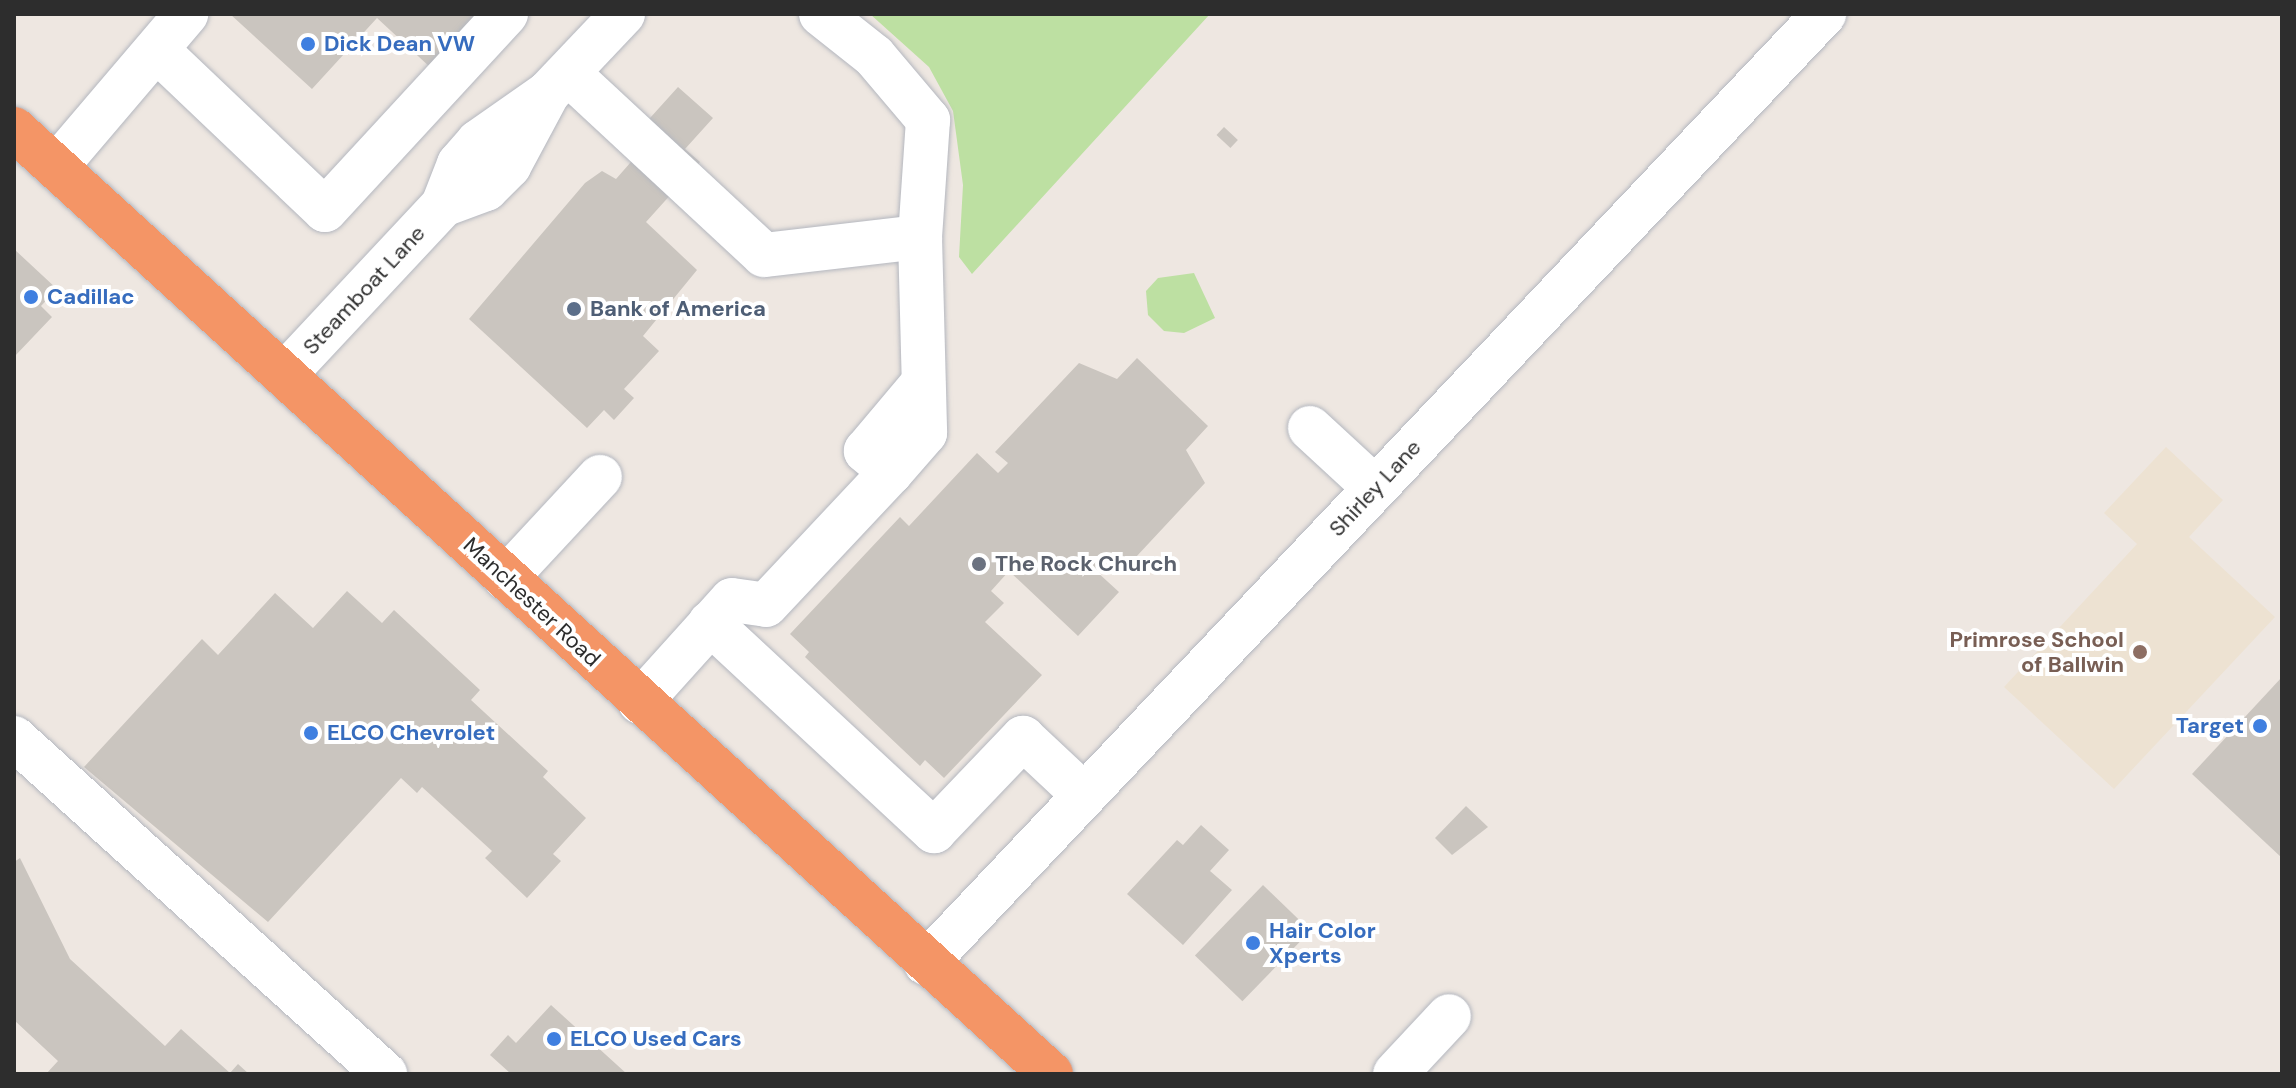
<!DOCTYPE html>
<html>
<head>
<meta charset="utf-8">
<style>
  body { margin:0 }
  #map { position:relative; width:2296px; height:1088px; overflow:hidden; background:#eee7e1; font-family:"DM Sans",sans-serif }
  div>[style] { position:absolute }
  .education>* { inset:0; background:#ede2d2 }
  .green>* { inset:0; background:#bde0a2 }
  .building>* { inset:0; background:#cac5bf; transform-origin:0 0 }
  .roads { filter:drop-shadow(0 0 2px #b4b7bf) drop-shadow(0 0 2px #b4b7bf) }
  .minor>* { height:44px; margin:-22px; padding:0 22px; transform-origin:22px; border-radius:22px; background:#fff }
  .highway>* { height:44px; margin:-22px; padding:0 22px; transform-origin:22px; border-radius:22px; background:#f49566 }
  .dots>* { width:22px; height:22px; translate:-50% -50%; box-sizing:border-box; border:4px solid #fff; border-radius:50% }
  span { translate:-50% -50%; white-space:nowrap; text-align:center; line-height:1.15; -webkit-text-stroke:8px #fff; paint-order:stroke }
  .shop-label { font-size:22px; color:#366cbe; font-weight:700 }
  .left { translate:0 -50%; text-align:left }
  .right { translate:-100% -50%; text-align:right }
  .street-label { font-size:22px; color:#2d2d2d }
  .service-label { font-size:22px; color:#4e5e75; font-weight:700 }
  .worship-label { font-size:22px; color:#5b616d; font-weight:700 }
  .education-label { font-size:22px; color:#785e54; font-weight:700 }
  .frame { position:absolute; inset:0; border:16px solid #2d2d2d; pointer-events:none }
</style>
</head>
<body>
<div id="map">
  <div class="education">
    <div style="clip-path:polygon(2166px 447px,2223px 500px,2189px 537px,2275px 617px,2114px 789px,2004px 687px,2137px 544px,2104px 513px)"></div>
  </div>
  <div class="green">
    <div style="clip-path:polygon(870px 14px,1210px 14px,972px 274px,959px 257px,963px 185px,953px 111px,929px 67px)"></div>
    <div style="clip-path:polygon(1194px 273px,1215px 318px,1184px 333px,1164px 331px,1148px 315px,1146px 291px,1158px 278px)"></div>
  </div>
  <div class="building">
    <div style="clip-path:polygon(230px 14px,482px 14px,432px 69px,377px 18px,312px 89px)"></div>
    <div style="clip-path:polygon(678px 87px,713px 118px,685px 149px,700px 162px,646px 222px,697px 270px,643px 336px,659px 351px,624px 389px,634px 398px,614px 420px,604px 410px,587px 428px,469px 319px,585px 183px,602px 171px,616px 179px,652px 138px,641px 128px)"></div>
    <div style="left:1224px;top:127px;width:19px;height:11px;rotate:43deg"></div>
    <div style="clip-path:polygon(14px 249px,57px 289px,41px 306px,52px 317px,14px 357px)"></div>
    <div style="clip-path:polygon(1137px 358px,1208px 426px,1186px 450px,1205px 483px,1122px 572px,1108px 558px,1096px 571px,1119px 592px,1078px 636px,1009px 571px,991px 591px,1004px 603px,985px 622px,1042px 675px,944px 778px,925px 760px,920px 766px,805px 657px,809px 652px,790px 634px,900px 517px,909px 526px,977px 453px,998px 473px,1008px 463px,995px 452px,1079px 363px,1117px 379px)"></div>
    <div style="clip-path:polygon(347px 591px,382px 623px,394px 610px,480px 690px,471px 700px,548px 771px,543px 777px,586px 818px,553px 854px,561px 861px,527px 898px,485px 858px,492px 851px,422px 787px,417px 793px,401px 778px,268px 922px,84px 767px,202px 639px,218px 655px,275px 593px,313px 628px)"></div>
    <div style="clip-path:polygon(2282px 677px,2282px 858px,2192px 774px)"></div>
    <div style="clip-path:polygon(1466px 806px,1488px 827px,1452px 855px,1435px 838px)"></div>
    <div style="clip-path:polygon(1201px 825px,1229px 850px,1210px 871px,1232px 890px,1183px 945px,1127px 894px,1177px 840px,1183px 845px)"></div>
    <div style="clip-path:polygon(20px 858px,70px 959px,165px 1046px,181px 1029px,230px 1073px,238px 1064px,249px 1074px,46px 1074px,58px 1061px,14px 1020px,14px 862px)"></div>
    <div style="left:1263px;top:885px;width:66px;height:98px;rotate:44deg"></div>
    <div style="clip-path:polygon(551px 1005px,627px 1074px,511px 1074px,490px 1055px,508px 1035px,516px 1043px)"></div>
  </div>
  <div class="roads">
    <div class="minor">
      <div style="left:821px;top:14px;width:68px;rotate:38.4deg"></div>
      <div style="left:874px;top:56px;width:84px;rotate:49.8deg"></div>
      <div style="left:928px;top:120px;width:117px;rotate:93.9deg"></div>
      <div style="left:920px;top:237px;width:196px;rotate:88.5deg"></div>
      <div style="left:925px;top:433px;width:52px;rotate:131.1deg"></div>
      <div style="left:159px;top:52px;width:229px;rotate:43.6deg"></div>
      <div style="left:325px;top:210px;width:267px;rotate:-47.3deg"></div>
      <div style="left:568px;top:73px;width:267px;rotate:42.9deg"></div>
      <div style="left:764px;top:255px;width:157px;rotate:-6.6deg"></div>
      <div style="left:56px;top:167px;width:201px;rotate:-49.6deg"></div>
      <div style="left:443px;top:205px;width:46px;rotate:-20.4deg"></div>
      <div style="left:486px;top:189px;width:33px;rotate:-45deg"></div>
      <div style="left:509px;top:166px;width:83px;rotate:-61.9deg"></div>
      <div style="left:285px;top:374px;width:231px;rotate:-46.9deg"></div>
      <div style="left:443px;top:205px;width:44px;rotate:-68.7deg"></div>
      <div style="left:459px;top:164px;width:29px;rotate:-49deg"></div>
      <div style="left:478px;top:142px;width:85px;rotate:-35deg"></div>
      <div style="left:548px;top:93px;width:109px;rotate:-46.5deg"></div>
      <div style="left:1310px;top:428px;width:88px;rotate:42.7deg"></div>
      <div style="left:506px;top:578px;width:138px;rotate:-47.1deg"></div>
      <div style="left:710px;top:623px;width:306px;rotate:42.9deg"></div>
      <div style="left:934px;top:831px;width:129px;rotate:-46.3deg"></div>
      <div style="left:1023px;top:738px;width:83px;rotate:43.1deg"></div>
      <div style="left:640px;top:702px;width:137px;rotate:-48deg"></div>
      <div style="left:732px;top:600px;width:34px;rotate:8deg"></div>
      <div style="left:766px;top:605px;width:183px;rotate:-46.8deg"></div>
      <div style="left:891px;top:472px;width:33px;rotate:-140deg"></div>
      <div style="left:866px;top:451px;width:89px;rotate:-50deg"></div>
      <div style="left:14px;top:738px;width:501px;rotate:42.17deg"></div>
      <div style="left:926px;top:963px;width:1307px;rotate:-46.58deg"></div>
      <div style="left:1395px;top:1074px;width:79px;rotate:-47deg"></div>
    </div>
    <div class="highway">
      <div style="left:14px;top:129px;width:1403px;rotate:42.34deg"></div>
    </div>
  </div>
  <div class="dots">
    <div style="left:308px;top:44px;background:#3f7fe0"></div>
    <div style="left:31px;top:297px;background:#3f7fe0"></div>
    <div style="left:574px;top:309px;background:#5c6f8a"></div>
    <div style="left:979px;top:564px;background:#6b7280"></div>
    <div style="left:2140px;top:652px;background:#8d6e63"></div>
    <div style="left:2260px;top:726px;background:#3f7fe0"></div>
    <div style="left:311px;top:733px;background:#3f7fe0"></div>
    <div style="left:1253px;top:943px;background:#3f7fe0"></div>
    <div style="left:554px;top:1039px;background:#3f7fe0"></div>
  </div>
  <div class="shop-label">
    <span class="left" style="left:324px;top:44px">Dick Dean VW</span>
    <span class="left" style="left:47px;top:297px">Cadillac</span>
    <span class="right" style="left:2244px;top:726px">Target</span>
    <span class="left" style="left:327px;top:733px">ELCO Chevrolet</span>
    <span class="left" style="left:1269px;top:943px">Hair Color<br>Xperts</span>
    <span class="left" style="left:570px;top:1039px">ELCO Used Cars</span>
  </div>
  <div class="street-label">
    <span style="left:364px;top:290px;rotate:-47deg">Steamboat Lane</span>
    <span style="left:1375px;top:488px;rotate:-47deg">Shirley Lane</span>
    <span style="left:532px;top:602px;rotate:43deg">Manchester Road</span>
  </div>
  <div class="service-label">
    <span class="left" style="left:590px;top:309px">Bank of America</span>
  </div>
  <div class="worship-label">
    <span class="left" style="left:995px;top:564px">The Rock Church</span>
  </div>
  <div class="education-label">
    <span class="right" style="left:2124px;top:652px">Primrose School<br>of Ballwin</span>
  </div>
  <div class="frame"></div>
</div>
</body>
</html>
